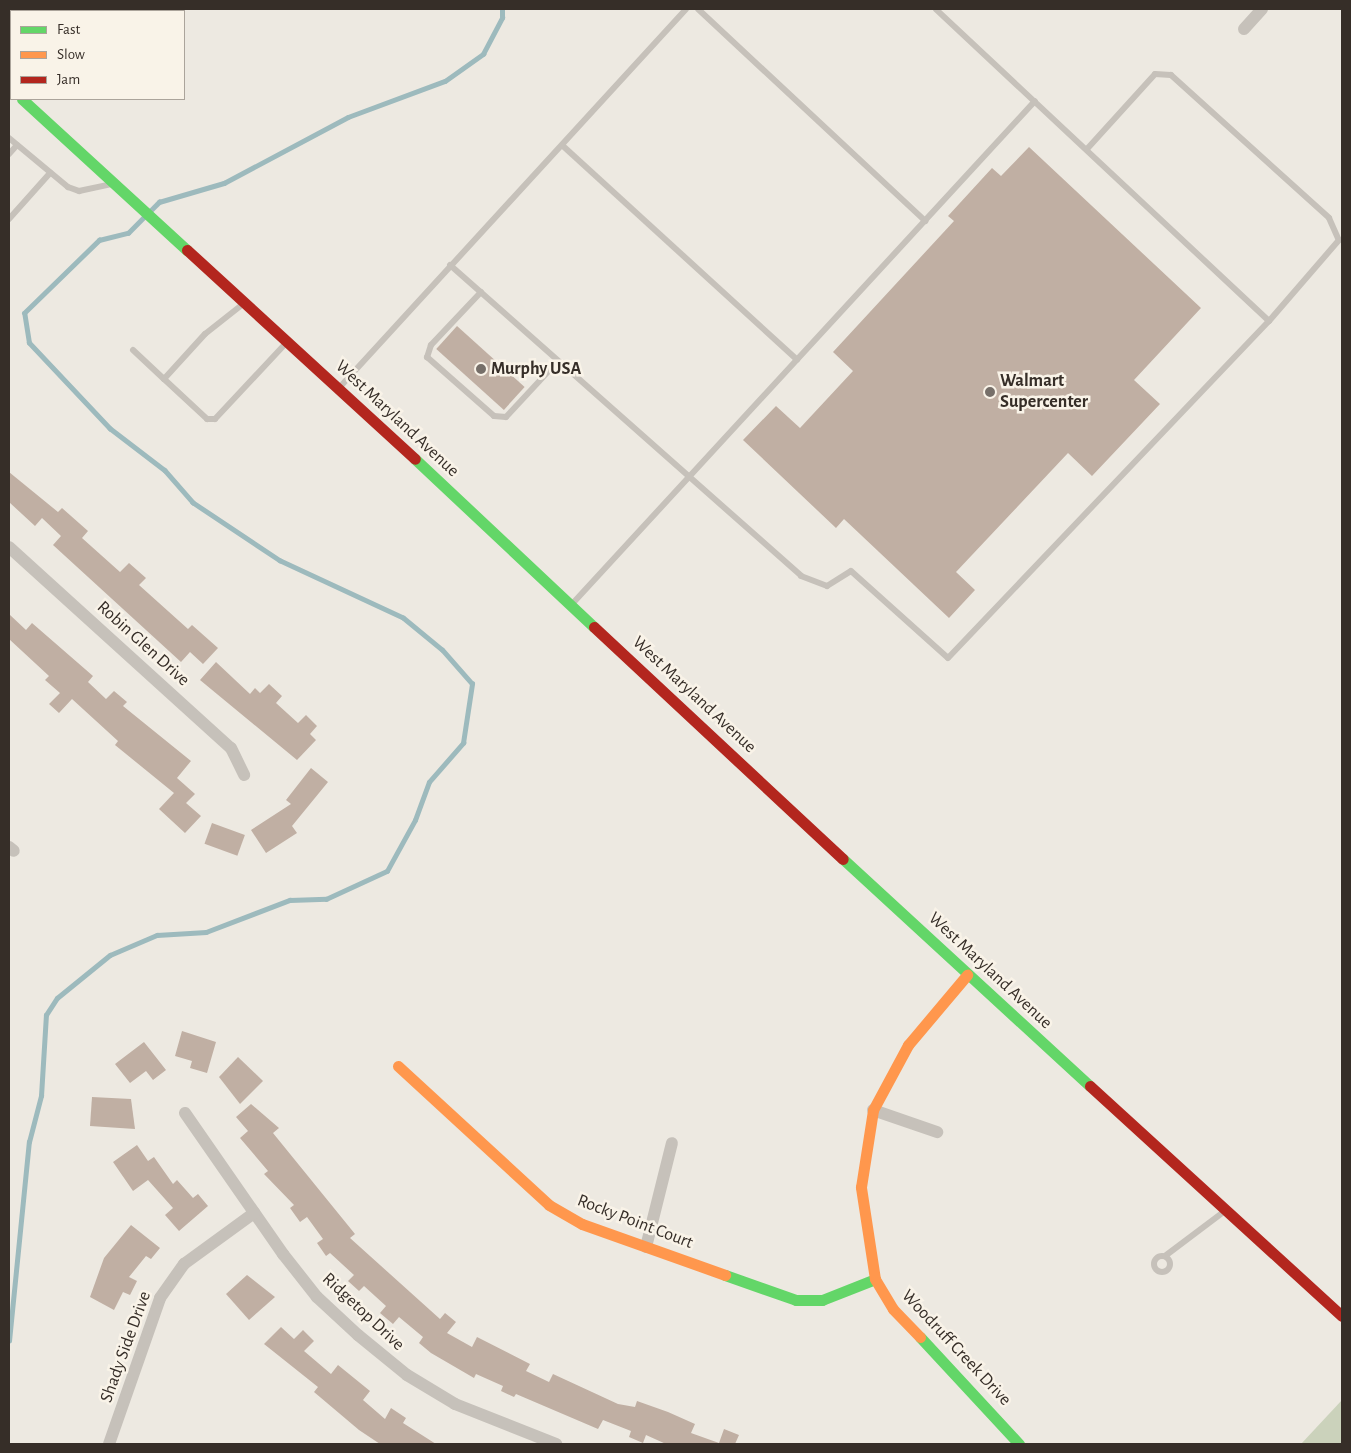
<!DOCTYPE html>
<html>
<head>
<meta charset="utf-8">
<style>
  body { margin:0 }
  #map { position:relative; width:1351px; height:1453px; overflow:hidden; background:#ede9e1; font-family:"Alegreya Sans",sans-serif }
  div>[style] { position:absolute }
  .green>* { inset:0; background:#cbd2bb }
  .stream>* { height:4.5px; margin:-2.25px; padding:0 2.25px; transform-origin:2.25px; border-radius:2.25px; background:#9dbabd }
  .building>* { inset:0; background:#c0afa3; transform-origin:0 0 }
  .lane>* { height:6px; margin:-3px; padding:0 3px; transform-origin:3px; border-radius:3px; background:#c6c1ba }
  .lane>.ring { margin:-3px; padding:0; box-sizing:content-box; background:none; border:6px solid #c6c1ba; border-radius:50% }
  .street>* { height:12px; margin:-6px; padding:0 6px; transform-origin:6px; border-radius:6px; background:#c6c1ba }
  .fast>* { height:11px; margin:-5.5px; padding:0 5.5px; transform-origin:5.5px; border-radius:5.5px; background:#63d668 }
  .slow>* { height:11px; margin:-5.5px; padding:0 5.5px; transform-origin:5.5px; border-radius:5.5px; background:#ff974d }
  .jam>* { height:11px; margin:-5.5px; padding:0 5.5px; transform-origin:5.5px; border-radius:5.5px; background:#b3261e }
  .dots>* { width:14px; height:14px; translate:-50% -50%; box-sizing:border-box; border:2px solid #f9f3e8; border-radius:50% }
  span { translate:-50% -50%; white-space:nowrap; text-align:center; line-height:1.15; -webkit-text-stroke:5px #f9f3e8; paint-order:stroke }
  .poi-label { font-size:18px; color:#362e28; font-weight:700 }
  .left { translate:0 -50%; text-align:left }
  .street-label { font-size:18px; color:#362e28 }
  .frame { position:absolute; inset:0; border:10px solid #362e28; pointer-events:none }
  .legend { position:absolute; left:10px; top:10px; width:175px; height:90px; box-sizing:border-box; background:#f9f3e8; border:1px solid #aba49b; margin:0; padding:6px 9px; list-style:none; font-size:15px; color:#362e28 }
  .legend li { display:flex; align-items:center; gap:10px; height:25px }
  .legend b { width:25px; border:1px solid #aba49b }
</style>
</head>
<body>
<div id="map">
  <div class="green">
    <div style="clip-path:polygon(1342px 1400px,1342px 1444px,1301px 1444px)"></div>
  </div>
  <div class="stream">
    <div style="left:150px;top:211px;width:13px;rotate:-45deg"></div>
    <div style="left:159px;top:202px;width:68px;rotate:-16.3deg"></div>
    <div style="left:224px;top:183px;width:140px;rotate:-28deg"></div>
    <div style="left:348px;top:117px;width:103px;rotate:-20.4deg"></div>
    <div style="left:445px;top:81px;width:47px;rotate:-35.4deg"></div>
    <div style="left:483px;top:54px;width:41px;rotate:-62.2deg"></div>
    <div style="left:502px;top:18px;width:9px;rotate:-90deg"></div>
    <div style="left:9px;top:1341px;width:200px;rotate:-84.3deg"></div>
    <div style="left:29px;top:1142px;width:48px;rotate:-75.4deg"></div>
    <div style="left:41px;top:1096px;width:81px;rotate:-86.5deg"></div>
    <div style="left:46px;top:1015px;width:20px;rotate:-57deg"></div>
    <div style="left:57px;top:998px;width:68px;rotate:-39.1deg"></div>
    <div style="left:110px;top:955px;width:51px;rotate:-23.1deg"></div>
    <div style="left:157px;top:935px;width:49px;rotate:-3.5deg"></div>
    <div style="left:206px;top:932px;width:90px;rotate:-20.9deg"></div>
    <div style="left:290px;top:900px;width:36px;rotate:-2deg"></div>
    <div style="left:326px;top:899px;width:67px;rotate:-24.7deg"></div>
    <div style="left:387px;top:871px;width:58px;rotate:-61.2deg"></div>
    <div style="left:415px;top:820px;width:40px;rotate:-69.8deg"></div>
    <div style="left:429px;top:782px;width:52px;rotate:-48.9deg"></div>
    <div style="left:463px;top:743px;width:60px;rotate:-81.3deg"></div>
    <div style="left:472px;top:684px;width:45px;rotate:-131.4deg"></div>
    <div style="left:442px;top:650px;width:50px;rotate:-140.6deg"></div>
    <div style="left:403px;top:618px;width:136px;rotate:-155.1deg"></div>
    <div style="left:280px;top:561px;width:105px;rotate:-146.3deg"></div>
    <div style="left:193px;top:503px;width:43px;rotate:-131.2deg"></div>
    <div style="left:165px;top:471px;width:69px;rotate:-142.6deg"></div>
    <div style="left:110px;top:429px;width:118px;rotate:-133.3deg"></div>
    <div style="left:29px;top:343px;width:30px;rotate:-99deg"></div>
    <div style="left:24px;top:313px;width:105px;rotate:-44.2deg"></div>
    <div style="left:99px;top:240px;width:30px;rotate:-14deg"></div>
    <div style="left:128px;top:233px;width:24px;rotate:-45deg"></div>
  </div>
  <div class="building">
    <div style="clip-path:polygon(1029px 147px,1201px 308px,1134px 380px,1160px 404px,1092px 476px,1068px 453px,956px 572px,975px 590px,949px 618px,844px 519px,836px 528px,743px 440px,776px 406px,800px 428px,853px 371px,833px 352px,954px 221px,948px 216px,992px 168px,1001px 176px)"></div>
    <div style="left:457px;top:326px;width:91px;height:31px;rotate:42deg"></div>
    <div style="clip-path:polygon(9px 472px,58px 512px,62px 508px,88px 531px,82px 538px,120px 572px,129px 563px,146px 578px,139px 585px,188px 629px,192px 625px,218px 648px,203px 664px,190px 652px,181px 662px,53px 545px,61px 536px,42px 518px,35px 526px,9px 502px)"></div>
    <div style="clip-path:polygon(9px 614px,26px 630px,32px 623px,93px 676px,88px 682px,106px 699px,114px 691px,127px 702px,123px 706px,191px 761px,177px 778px,195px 794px,186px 803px,201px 816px,185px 833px,159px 809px,174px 793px,115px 745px,118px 741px,72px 699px,59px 713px,49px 704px,60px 693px,45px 680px,49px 676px,9px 639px)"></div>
    <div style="clip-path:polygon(216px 662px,250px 694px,255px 688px,260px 693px,269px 684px,282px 696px,276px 703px,298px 723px,306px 715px,317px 726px,310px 734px,316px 740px,297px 760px,200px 680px)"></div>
    <div style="clip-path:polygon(311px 768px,328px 782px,292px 826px,297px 833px,266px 853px,251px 830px,291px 804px,286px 800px)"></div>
    <div style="left:212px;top:823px;width:35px;height:22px;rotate:20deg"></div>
    <div style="clip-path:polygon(182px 1031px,216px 1042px,207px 1073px,190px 1068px,192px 1061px,175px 1056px)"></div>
    <div style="clip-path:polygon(144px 1042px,166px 1070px,153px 1080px,146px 1071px,130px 1083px,115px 1064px)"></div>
    <div style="clip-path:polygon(238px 1057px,263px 1081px,240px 1104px,219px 1077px)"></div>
    <div style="clip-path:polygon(92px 1097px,131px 1099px,135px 1129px,90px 1126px)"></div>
    <div style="clip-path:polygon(251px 1104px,279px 1128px,273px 1133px,355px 1234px,350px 1238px,440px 1319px,445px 1313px,456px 1322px,447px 1333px,472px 1347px,477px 1337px,530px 1364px,526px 1371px,549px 1382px,553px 1374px,618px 1404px,635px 1407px,637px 1401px,668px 1412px,695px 1424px,691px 1433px,719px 1443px,724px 1429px,739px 1435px,735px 1444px,666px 1444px,646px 1435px,643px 1443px,629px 1437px,631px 1431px,603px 1420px,598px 1429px,516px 1394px,514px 1397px,501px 1391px,503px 1386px,476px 1374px,474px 1378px,431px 1353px,419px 1343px,423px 1337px,399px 1317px,393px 1324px,380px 1313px,386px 1306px,364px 1286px,359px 1291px,348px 1281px,354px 1275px,330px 1253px,326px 1256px,317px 1243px,323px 1239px,307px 1217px,300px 1222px,290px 1208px,294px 1205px,264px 1174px,268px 1171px,240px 1138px,248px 1131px,236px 1117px)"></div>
    <div style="clip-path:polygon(137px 1145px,148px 1161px,154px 1157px,173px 1184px,177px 1180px,193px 1198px,198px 1194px,208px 1206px,179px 1231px,165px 1215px,173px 1208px,148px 1180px,133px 1191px,113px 1162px)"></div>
    <div style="clip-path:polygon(131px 1225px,160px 1248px,151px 1259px,146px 1256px,129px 1277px,137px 1281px,130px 1295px,123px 1292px,114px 1310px,90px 1297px,104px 1258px)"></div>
    <div style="clip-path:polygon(247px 1275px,275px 1297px,249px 1320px,226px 1294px)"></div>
    <div style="clip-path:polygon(281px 1327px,294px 1339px,303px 1330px,314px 1341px,304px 1351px,331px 1374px,338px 1365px,370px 1391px,363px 1400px,385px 1419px,391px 1408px,406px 1418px,403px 1423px,436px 1444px,380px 1444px,359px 1430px,314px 1392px,318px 1387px,264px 1344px)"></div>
  </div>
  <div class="lane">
    <div style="left:129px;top:9px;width:4px;rotate:34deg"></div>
    <div style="left:698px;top:9px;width:311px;rotate:43deg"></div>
    <div style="left:9px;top:11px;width:3px;rotate:45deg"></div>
    <div style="left:152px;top:11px;width:4px;rotate:-34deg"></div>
    <div style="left:9px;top:138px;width:77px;rotate:39.7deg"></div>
    <div style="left:68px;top:187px;width:12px;rotate:20deg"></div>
    <div style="left:79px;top:191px;width:33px;rotate:-12deg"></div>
    <div style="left:563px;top:146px;width:317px;rotate:42.4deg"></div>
    <div style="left:1087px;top:149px;width:101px;rotate:-47.8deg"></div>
    <div style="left:1155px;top:74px;width:16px;rotate:4deg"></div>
    <div style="left:1171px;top:75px;width:213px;rotate:42.1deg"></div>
    <div style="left:1329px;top:218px;width:24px;rotate:66deg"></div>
    <div style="left:1339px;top:240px;width:107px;rotate:130.8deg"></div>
    <div style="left:9px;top:154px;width:12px;rotate:-48deg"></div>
    <div style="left:9px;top:219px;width:62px;rotate:-48.3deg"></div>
    <div style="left:450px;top:265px;width:469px;rotate:41.5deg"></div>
    <div style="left:801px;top:576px;width:28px;rotate:21deg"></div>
    <div style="left:827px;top:586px;width:28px;rotate:-32deg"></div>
    <div style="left:851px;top:571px;width:130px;rotate:41.9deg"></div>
    <div style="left:948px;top:658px;width:465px;rotate:-46.4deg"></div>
    <div style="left:1269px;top:321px;width:456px;rotate:-136.9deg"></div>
    <div style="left:481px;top:292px;width:73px;rotate:133.3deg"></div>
    <div style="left:431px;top:345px;width:13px;rotate:108deg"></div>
    <div style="left:427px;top:357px;width:89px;rotate:41.4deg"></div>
    <div style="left:494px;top:416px;width:12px;rotate:5deg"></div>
    <div style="left:506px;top:417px;width:76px;rotate:-47.1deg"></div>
    <div style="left:133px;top:350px;width:42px;rotate:43.1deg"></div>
    <div style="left:164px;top:379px;width:61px;rotate:-47.7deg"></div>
    <div style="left:205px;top:334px;width:48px;rotate:-38.3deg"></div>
    <div style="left:164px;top:379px;width:59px;rotate:42.9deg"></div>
    <div style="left:207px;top:419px;width:8px"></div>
    <div style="left:215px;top:419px;width:104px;rotate:-46.9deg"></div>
    <div style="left:339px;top:388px;width:514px;rotate:-47.52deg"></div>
    <div style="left:573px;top:603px;width:682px;rotate:-47.38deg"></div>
    <div class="ring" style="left:1154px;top:1256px;width:10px;height:10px"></div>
    <div style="left:1165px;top:1256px;width:75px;rotate:-36.9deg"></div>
  </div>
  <div class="street">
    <div style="left:1244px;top:29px;width:27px;rotate:-48deg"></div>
    <div style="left:9px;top:547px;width:299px;rotate:42.2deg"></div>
    <div style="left:231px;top:748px;width:30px;rotate:64deg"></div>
    <div style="left:9px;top:847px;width:6px;rotate:39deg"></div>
    <div style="left:873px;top:1110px;width:68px;rotate:19deg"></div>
    <div style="left:185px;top:1113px;width:172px;rotate:55.2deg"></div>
    <div style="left:283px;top:1254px;width:55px;rotate:51.7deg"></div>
    <div style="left:317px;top:1297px;width:56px;rotate:42.8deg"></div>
    <div style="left:358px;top:1335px;width:63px;rotate:39.2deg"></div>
    <div style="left:407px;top:1375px;width:56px;rotate:31.1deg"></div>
    <div style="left:455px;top:1404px;width:109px;rotate:21.6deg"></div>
    <div style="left:646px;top:1247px;width:107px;rotate:-76deg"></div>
    <div style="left:109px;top:1444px;width:155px;rotate:-70.7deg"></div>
    <div style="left:160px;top:1298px;width:42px;rotate:-54.8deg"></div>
    <div style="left:184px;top:1264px;width:87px;rotate:-36.1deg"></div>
  </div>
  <div class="fast">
    <div style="left:22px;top:99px;width:224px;rotate:42.5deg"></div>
    <div style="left:415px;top:459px;width:245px;rotate:43.2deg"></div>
    <div style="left:843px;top:859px;width:335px;rotate:42.6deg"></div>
    <div style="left:725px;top:1275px;width:75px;rotate:19.4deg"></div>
    <div style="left:796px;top:1300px;width:26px"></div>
    <div style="left:822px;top:1300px;width:57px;rotate:-21.6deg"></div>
    <div style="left:920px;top:1337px;width:146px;rotate:47.2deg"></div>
  </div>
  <div class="slow">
    <div style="left:398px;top:1066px;width:205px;rotate:42.6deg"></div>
    <div style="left:549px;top:1205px;width:38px;rotate:30deg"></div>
    <div style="left:582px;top:1224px;width:152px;rotate:19.6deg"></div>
    <div style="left:920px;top:1337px;width:39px;rotate:-134deg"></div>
    <div style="left:893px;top:1309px;width:35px;rotate:-121deg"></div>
    <div style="left:875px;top:1279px;width:93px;rotate:-98.7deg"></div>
    <div style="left:861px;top:1187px;width:78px;rotate:-81.1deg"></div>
    <div style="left:873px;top:1110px;width:74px;rotate:-61.7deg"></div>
    <div style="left:908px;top:1045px;width:92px;rotate:-49.9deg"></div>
  </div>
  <div class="jam">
    <div style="left:9px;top:86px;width:4px;rotate:56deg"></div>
    <div style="left:187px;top:250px;width:309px;rotate:42.5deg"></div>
    <div style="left:594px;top:627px;width:340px;rotate:43deg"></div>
    <div style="left:1090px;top:1086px;width:341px;rotate:42.4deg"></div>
  </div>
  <div class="dots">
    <div style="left:481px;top:369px;background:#766f69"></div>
    <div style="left:990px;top:392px;background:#766f69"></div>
  </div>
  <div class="poi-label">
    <span class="left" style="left:491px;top:369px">Murphy USA</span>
    <span class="left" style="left:1000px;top:392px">Walmart<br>Supercenter</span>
  </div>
  <div class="street-label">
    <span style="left:397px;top:419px;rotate:43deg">West Maryland Avenue</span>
    <span style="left:143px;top:644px;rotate:42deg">Robin Glen Drive</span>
    <span style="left:694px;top:695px;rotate:43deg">West Maryland Avenue</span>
    <span style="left:990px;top:971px;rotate:43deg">West Maryland Avenue</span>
    <span style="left:635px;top:1222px;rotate:21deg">Rocky Point Court</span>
    <span style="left:363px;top:1312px;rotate:43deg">Ridgetop Drive</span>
    <span style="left:126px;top:1347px;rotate:-70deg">Shady Side Drive</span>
    <span style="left:956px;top:1348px;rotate:47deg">Woodruff Creek Drive</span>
  </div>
  <div class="frame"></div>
  <ul class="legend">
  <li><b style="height:6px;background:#63d668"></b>Fast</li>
  <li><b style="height:6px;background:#ff974d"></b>Slow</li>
  <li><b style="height:6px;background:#b3261e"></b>Jam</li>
  </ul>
</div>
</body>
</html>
